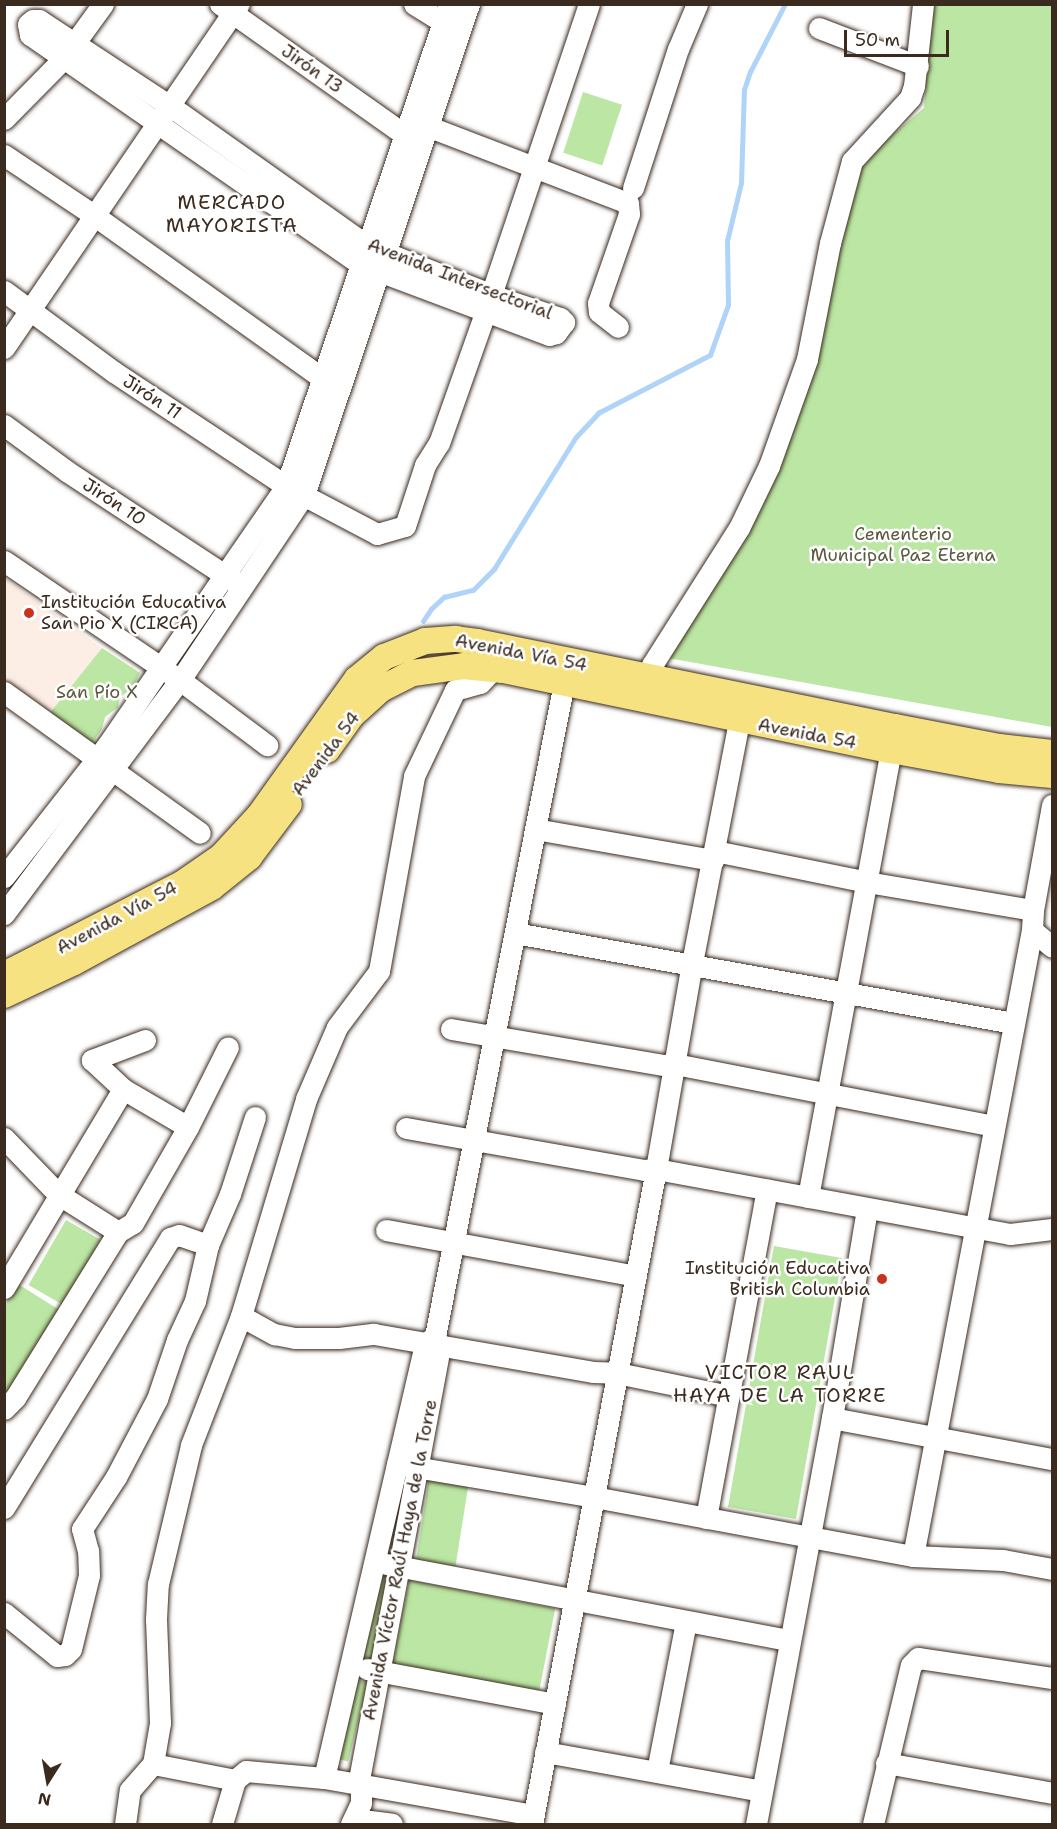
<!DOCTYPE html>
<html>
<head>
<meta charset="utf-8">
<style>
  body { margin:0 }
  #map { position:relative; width:1057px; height:1829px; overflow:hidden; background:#fff; font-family:"Shantell Sans",sans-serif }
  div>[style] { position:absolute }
  .built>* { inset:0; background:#fcede5 }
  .green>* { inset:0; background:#bbe6a3; transform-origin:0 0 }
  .stream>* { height:4.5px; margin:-2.25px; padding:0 2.25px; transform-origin:2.25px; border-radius:2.25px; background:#b0d3f8 }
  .roads { filter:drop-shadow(0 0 2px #3b2a1e) drop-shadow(0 0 2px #3b2a1e) }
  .minor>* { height:21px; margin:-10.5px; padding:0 10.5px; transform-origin:10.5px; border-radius:10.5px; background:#fff }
  .major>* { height:26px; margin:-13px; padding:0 13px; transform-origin:13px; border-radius:13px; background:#f6e281 }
  .dots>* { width:16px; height:16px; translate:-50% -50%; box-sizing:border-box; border:3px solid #fff; border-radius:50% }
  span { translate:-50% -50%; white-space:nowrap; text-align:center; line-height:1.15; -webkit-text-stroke:5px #fff; paint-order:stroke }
  .street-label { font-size:18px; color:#3b2a1e }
  .park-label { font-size:18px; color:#5b593f }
  .poi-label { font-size:18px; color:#3b2a1e }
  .left { translate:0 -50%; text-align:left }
  .right { translate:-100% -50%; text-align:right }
  .neighbourhood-label { font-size:20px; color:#3b2a1e; letter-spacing:1.5px }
  .frame { position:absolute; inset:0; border:6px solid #3b2a1e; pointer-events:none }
  .north { position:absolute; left:18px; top:1751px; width:60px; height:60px; -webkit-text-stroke:4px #fff; paint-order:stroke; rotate:191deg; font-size:16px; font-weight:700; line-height:24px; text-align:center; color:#3b2a1e }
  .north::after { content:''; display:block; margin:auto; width:21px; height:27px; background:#3b2a1e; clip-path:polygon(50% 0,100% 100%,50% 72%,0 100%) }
  .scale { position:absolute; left:844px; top:30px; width:105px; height:27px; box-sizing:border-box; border:3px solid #3b2a1e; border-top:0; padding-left:8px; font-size:18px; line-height:21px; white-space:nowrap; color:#3b2a1e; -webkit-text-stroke:4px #fff; paint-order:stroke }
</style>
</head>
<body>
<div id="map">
  <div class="built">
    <div style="clip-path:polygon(5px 578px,102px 648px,49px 714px,5px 683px)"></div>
  </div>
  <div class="green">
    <div style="clip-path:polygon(932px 5px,1052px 5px,1052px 727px,662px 657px,751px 523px,833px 274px,859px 163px,924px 108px)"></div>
    <div style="left:583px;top:92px;width:41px;height:64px;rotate:18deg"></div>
    <div style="clip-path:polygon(102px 648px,140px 673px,133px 687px,120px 697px,118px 707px,105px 717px,102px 729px,92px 743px,49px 714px)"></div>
    <div style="left:66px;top:1220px;width:40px;height:75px;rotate:30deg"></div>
    <div style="left:774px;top:1246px;width:69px;height:265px;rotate:10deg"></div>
    <div style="clip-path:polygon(18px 1284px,61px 1311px,9px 1395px,5px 1393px,5px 1305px)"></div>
    <div style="left:429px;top:1478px;width:40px;height:83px;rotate:9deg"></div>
    <div style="clip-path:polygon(379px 1575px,390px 1577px,375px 1663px,359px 1660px)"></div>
    <div style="left:409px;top:1580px;width:149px;height:87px;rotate:11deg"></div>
    <div style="left:356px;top:1680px;width:12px;height:81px;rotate:14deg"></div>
  </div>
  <div class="stream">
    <div style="left:423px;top:621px;width:14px;rotate:-56deg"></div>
    <div style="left:431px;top:609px;width:18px;rotate:-43deg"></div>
    <div style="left:444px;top:597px;width:30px;rotate:-14deg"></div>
    <div style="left:473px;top:590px;width:30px;rotate:-45deg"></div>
    <div style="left:494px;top:569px;width:155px;rotate:-58.2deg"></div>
    <div style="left:576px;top:437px;width:33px;rotate:-47deg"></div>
    <div style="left:598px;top:413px;width:126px;rotate:-27.4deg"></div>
    <div style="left:710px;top:355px;width:53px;rotate:-70.2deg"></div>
    <div style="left:728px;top:305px;width:64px;rotate:-90.9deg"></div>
    <div style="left:727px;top:241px;width:60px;rotate:-76.4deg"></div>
    <div style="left:741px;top:183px;width:93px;rotate:-88.2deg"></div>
    <div style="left:744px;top:90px;width:19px;rotate:-72deg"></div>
    <div style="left:750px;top:72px;width:76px;rotate:-62.8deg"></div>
  </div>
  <div class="roads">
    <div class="minor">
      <div style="left:220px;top:4px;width:227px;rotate:35.3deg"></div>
      <div style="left:414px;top:4px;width:47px;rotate:32deg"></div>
      <div style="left:33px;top:20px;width:6px"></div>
      <div style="left:39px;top:20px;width:157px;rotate:33.3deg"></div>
      <div style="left:170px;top:106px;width:240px;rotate:35.3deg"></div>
      <div style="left:366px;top:245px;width:144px;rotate:21.6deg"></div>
      <div style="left:500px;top:298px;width:63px;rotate:18.4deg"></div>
      <div style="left:560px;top:318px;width:6px;rotate:45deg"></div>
      <div style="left:564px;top:322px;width:14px;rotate:126deg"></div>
      <div style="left:556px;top:333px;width:7px;rotate:164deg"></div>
      <div style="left:549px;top:335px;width:202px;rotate:-159.4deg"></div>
      <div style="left:360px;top:264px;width:402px;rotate:-145.2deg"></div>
      <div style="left:30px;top:35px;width:11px;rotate:-100deg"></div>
      <div style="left:28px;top:24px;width:6px;rotate:-39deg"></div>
      <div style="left:819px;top:28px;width:106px;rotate:21deg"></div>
      <div style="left:4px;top:119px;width:84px;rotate:-45.5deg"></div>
      <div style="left:63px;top:59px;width:68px;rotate:-54deg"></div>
      <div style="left:427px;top:126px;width:215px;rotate:21deg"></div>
      <div style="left:628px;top:203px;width:11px;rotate:85deg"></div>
      <div style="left:629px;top:214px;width:94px;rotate:109.2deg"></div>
      <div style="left:598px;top:303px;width:9px;rotate:84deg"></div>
      <div style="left:599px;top:312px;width:24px;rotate:38deg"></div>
      <div style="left:4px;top:155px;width:110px;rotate:33.8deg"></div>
      <div style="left:95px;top:216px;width:279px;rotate:35.5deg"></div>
      <div style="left:633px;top:188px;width:146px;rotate:-72.1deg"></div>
      <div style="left:678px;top:49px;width:49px;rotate:-67.1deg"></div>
      <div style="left:4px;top:291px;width:137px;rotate:36.4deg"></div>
      <div style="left:114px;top:372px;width:206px;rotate:33.5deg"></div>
      <div style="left:286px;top:486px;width:103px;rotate:27.8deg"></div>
      <div style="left:377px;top:534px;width:29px;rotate:-16deg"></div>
      <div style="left:405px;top:526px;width:64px;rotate:-71.8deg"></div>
      <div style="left:425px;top:465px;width:26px;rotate:-58deg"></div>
      <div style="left:439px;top:443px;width:138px;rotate:-70.5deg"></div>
      <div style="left:485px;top:313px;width:326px;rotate:-71.4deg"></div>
      <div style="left:4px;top:348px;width:417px;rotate:-55.7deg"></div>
      <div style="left:4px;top:425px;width:79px;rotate:36.3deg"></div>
      <div style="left:68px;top:472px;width:202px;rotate:33.3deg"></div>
      <div style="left:4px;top:561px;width:212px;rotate:34.1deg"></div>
      <div style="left:180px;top:680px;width:109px;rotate:36.8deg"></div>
      <div style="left:648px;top:678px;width:14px;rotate:-73deg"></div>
      <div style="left:652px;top:665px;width:162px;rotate:-57.6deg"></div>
      <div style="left:739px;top:528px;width:69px;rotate:-64.2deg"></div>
      <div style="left:769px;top:466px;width:114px;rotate:-70.4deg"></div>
      <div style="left:807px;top:359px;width:118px;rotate:-78.8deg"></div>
      <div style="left:830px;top:243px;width:85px;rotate:-75deg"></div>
      <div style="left:852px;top:161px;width:86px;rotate:-47.4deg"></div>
      <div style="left:910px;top:98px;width:13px;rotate:-72deg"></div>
      <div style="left:914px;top:86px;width:82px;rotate:-83.7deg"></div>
      <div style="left:4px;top:692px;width:241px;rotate:35.7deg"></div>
      <div style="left:535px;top:829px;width:181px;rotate:9.9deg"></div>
      <div style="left:715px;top:851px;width:155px;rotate:11.5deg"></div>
      <div style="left:867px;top:882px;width:168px;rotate:9.6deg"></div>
      <div style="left:4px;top:877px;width:165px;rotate:-51.9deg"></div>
      <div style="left:106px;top:747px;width:317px;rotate:-55.4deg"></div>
      <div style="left:286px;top:486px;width:509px;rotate:-71.32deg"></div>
      <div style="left:4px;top:914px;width:293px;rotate:-53.1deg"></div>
      <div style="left:180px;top:680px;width:223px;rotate:-56.2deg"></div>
      <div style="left:304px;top:495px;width:518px;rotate:-71.43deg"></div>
      <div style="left:1032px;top:930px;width:26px;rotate:40deg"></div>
      <div style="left:515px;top:933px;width:506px;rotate:10.24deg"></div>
      <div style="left:451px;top:1029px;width:216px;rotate:9.6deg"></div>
      <div style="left:664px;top:1065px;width:11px;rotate:-5deg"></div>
      <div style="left:675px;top:1064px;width:325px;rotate:11deg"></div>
      <div style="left:145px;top:1040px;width:57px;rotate:159.3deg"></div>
      <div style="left:92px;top:1060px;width:42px;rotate:43.1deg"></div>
      <div style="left:123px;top:1089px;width:75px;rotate:30.3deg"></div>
      <div style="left:406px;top:1128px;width:242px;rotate:10deg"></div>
      <div style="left:644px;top:1170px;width:12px;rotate:-5deg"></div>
      <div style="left:656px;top:1169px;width:360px;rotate:10.4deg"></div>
      <div style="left:1010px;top:1234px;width:42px;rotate:-6.8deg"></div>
      <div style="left:4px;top:1138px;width:78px;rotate:46deg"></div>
      <div style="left:58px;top:1194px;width:71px;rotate:32.3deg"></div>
      <div style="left:808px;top:1197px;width:455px;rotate:-79.5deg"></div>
      <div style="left:386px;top:1230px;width:254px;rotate:10.4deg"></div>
      <div style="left:4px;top:1288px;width:232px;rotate:-59.1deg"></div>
      <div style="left:241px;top:1316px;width:38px;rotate:29deg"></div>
      <div style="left:274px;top:1334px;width:21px;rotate:11deg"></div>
      <div style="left:295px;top:1338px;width:44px"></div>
      <div style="left:339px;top:1338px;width:35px;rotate:-7deg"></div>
      <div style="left:374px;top:1334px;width:222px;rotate:9.8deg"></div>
      <div style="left:593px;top:1372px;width:24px;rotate:2deg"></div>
      <div style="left:617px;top:1373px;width:114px;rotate:11.6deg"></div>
      <div style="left:425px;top:1344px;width:13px;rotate:-39deg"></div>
      <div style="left:435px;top:1336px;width:666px;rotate:-78.83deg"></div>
      <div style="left:4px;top:1409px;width:16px;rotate:-45deg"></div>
      <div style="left:15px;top:1398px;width:195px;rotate:-58.2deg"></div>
      <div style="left:118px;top:1232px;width:17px;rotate:-31deg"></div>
      <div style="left:133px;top:1223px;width:111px;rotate:-60.2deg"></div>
      <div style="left:188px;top:1127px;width:89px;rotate:-63.4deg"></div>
      <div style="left:832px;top:1418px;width:224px;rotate:10.6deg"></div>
      <div style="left:397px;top:1464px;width:200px;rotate:9.5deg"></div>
      <div style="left:594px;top:1497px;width:324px;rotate:10.5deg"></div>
      <div style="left:913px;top:1556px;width:90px;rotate:2.5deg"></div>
      <div style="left:1003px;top:1560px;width:50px;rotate:10.4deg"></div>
      <div style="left:4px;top:1508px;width:317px;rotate:-58.4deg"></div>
      <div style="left:170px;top:1238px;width:9px;rotate:-18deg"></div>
      <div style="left:179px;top:1235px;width:31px;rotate:19deg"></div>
      <div style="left:706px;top:1518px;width:334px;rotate:-79.5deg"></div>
      <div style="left:913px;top:1556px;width:637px;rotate:-79.24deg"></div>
      <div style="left:1032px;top:930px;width:20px;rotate:-87deg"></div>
      <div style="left:1033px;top:910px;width:107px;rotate:-79.7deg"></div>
      <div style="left:386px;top:1564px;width:410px;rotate:10.7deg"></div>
      <div style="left:4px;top:1613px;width:68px;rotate:39.1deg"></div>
      <div style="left:57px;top:1656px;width:8px;rotate:-7deg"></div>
      <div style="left:65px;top:1655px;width:8px;rotate:-45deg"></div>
      <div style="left:71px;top:1649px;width:76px;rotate:-76.3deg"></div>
      <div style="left:89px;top:1575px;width:24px;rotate:-92deg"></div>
      <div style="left:88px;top:1551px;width:23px;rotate:-105deg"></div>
      <div style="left:82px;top:1529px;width:62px;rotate:-56.8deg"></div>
      <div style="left:116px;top:1477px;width:88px;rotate:-62.3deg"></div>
      <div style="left:157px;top:1399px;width:62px;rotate:-71.3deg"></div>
      <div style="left:177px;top:1340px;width:43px;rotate:-65.2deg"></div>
      <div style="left:195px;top:1301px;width:57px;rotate:-76.9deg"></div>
      <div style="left:208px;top:1245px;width:56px;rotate:-66.7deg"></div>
      <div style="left:230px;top:1194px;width:81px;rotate:-72deg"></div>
      <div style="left:367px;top:1669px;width:191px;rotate:10.5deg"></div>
      <div style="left:545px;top:1752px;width:220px;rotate:10.2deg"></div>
      <div style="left:886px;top:1763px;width:169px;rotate:10.2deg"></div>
      <div style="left:153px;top:1764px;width:84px;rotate:11deg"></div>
      <div style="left:235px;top:1780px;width:14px;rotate:-39deg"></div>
      <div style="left:246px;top:1771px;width:78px;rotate:5.1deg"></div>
      <div style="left:324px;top:1778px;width:213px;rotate:10deg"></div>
      <div style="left:657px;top:1771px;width:152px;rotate:-79deg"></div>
      <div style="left:324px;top:1778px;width:446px;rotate:-76.9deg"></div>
      <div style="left:358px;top:1785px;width:446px;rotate:-79.4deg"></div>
      <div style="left:440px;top:1347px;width:12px;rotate:-114deg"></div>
      <div style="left:354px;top:1819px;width:38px;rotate:7deg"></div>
      <div style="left:125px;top:1824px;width:34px;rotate:-82deg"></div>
      <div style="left:130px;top:1790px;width:35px;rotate:-49deg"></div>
      <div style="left:153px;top:1764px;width:42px;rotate:-80.3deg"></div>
      <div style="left:160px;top:1723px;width:104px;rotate:-92.2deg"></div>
      <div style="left:156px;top:1619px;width:35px;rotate:-87deg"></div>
      <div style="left:158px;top:1584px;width:143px;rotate:-76.6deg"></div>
      <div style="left:191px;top:1445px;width:138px;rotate:-68.8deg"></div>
      <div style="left:241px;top:1316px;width:227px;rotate:-73.3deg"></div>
      <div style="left:306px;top:1099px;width:78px;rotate:-66.7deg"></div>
      <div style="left:337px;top:1027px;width:70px;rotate:-53.1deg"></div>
      <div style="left:379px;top:971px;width:198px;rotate:-79.8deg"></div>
      <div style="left:414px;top:776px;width:95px;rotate:-64.5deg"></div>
      <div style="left:455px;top:690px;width:26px;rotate:-16deg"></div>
      <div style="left:480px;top:683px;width:21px;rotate:-47deg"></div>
      <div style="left:222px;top:1824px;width:46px;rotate:-73.5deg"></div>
      <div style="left:351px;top:1824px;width:23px;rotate:-65deg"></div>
      <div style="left:361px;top:1803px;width:12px;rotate:-90deg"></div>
      <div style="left:361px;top:1791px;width:7px;rotate:-117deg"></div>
      <div style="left:532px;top:1824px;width:667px;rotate:-79.28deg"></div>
      <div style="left:656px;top:1169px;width:209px;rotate:-80.1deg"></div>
      <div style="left:692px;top:963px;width:263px;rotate:-79deg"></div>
      <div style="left:756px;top:1824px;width:413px;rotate:-79.4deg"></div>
      <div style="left:832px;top:1418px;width:212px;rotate:-80.5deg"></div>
      <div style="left:873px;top:1824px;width:163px;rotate:-76.6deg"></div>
      <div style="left:911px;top:1665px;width:10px;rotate:-45deg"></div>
      <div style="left:918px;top:1658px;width:135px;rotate:8.5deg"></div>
    </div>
    <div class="major">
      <div style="left:327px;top:750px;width:43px;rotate:-54.5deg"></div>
      <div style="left:352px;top:715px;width:39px;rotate:-42deg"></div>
      <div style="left:381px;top:689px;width:36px;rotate:-27deg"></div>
      <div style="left:413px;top:673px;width:51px;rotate:-7.8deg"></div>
      <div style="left:464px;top:666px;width:39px;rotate:6deg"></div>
      <div style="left:503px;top:670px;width:396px;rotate:11.7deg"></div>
      <div style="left:891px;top:750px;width:110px;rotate:10.5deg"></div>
      <div style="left:999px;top:770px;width:53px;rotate:5.4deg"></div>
      <div style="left:4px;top:975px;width:200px;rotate:-27.1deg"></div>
      <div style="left:182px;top:884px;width:47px;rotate:-34.7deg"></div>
      <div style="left:221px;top:857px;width:56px;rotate:-47.2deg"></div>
      <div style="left:259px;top:816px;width:168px;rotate:-54.4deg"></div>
      <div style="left:357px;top:679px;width:35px;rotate:-39deg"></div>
      <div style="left:384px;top:657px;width:44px;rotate:-21.3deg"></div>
      <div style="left:425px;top:641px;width:31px;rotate:-4deg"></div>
      <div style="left:456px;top:639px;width:21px;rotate:8deg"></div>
      <div style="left:477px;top:642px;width:427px;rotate:11.5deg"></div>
      <div style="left:895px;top:727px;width:106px;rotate:10.9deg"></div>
      <div style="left:999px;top:747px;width:53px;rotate:6.5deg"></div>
      <div style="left:4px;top:995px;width:77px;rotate:-25.2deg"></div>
      <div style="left:74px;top:962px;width:157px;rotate:-28.5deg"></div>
      <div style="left:212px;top:887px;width:48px;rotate:-39deg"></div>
      <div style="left:249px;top:857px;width:66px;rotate:-53deg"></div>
    </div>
  </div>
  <div class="dots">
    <div style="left:29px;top:613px;background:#c8321e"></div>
    <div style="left:882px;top:1279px;background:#c8321e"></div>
  </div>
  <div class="street-label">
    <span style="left:312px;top:69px;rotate:35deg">Jirón 13</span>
    <span style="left:460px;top:279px;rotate:21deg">Avenida Intersectorial</span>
    <span style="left:152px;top:397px;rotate:33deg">Jirón 11</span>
    <span style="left:114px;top:502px;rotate:33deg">Jirón 10</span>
    <span style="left:521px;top:653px;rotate:11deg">Avenida Vía 54</span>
    <span style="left:807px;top:734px;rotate:11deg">Avenida 54</span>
    <span style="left:326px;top:754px;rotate:-53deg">Avenida 54</span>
    <span style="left:117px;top:918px;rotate:-28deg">Avenida Vía 54</span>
    <span style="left:400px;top:1560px;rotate:-79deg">Avenida Víctor Raúl Haya de la Torre</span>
  </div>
  <div class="park-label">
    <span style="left:903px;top:545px">Cementerio<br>Municipal Paz Eterna</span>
    <span style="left:97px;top:692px">San Pío X</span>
  </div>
  <div class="poi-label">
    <span class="left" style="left:41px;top:613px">Institución Educativa<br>San Pio X (CIRCA)</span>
    <span class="right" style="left:870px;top:1279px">Institución Educativa<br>British Columbia</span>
  </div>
  <div class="neighbourhood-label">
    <span style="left:232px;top:214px">MERCADO<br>MAYORISTA</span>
    <span style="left:780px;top:1384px">VICTOR RAUL<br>HAYA DE LA TORRE</span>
  </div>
  <div class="frame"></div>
  <div class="north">N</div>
  <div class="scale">50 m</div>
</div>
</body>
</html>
